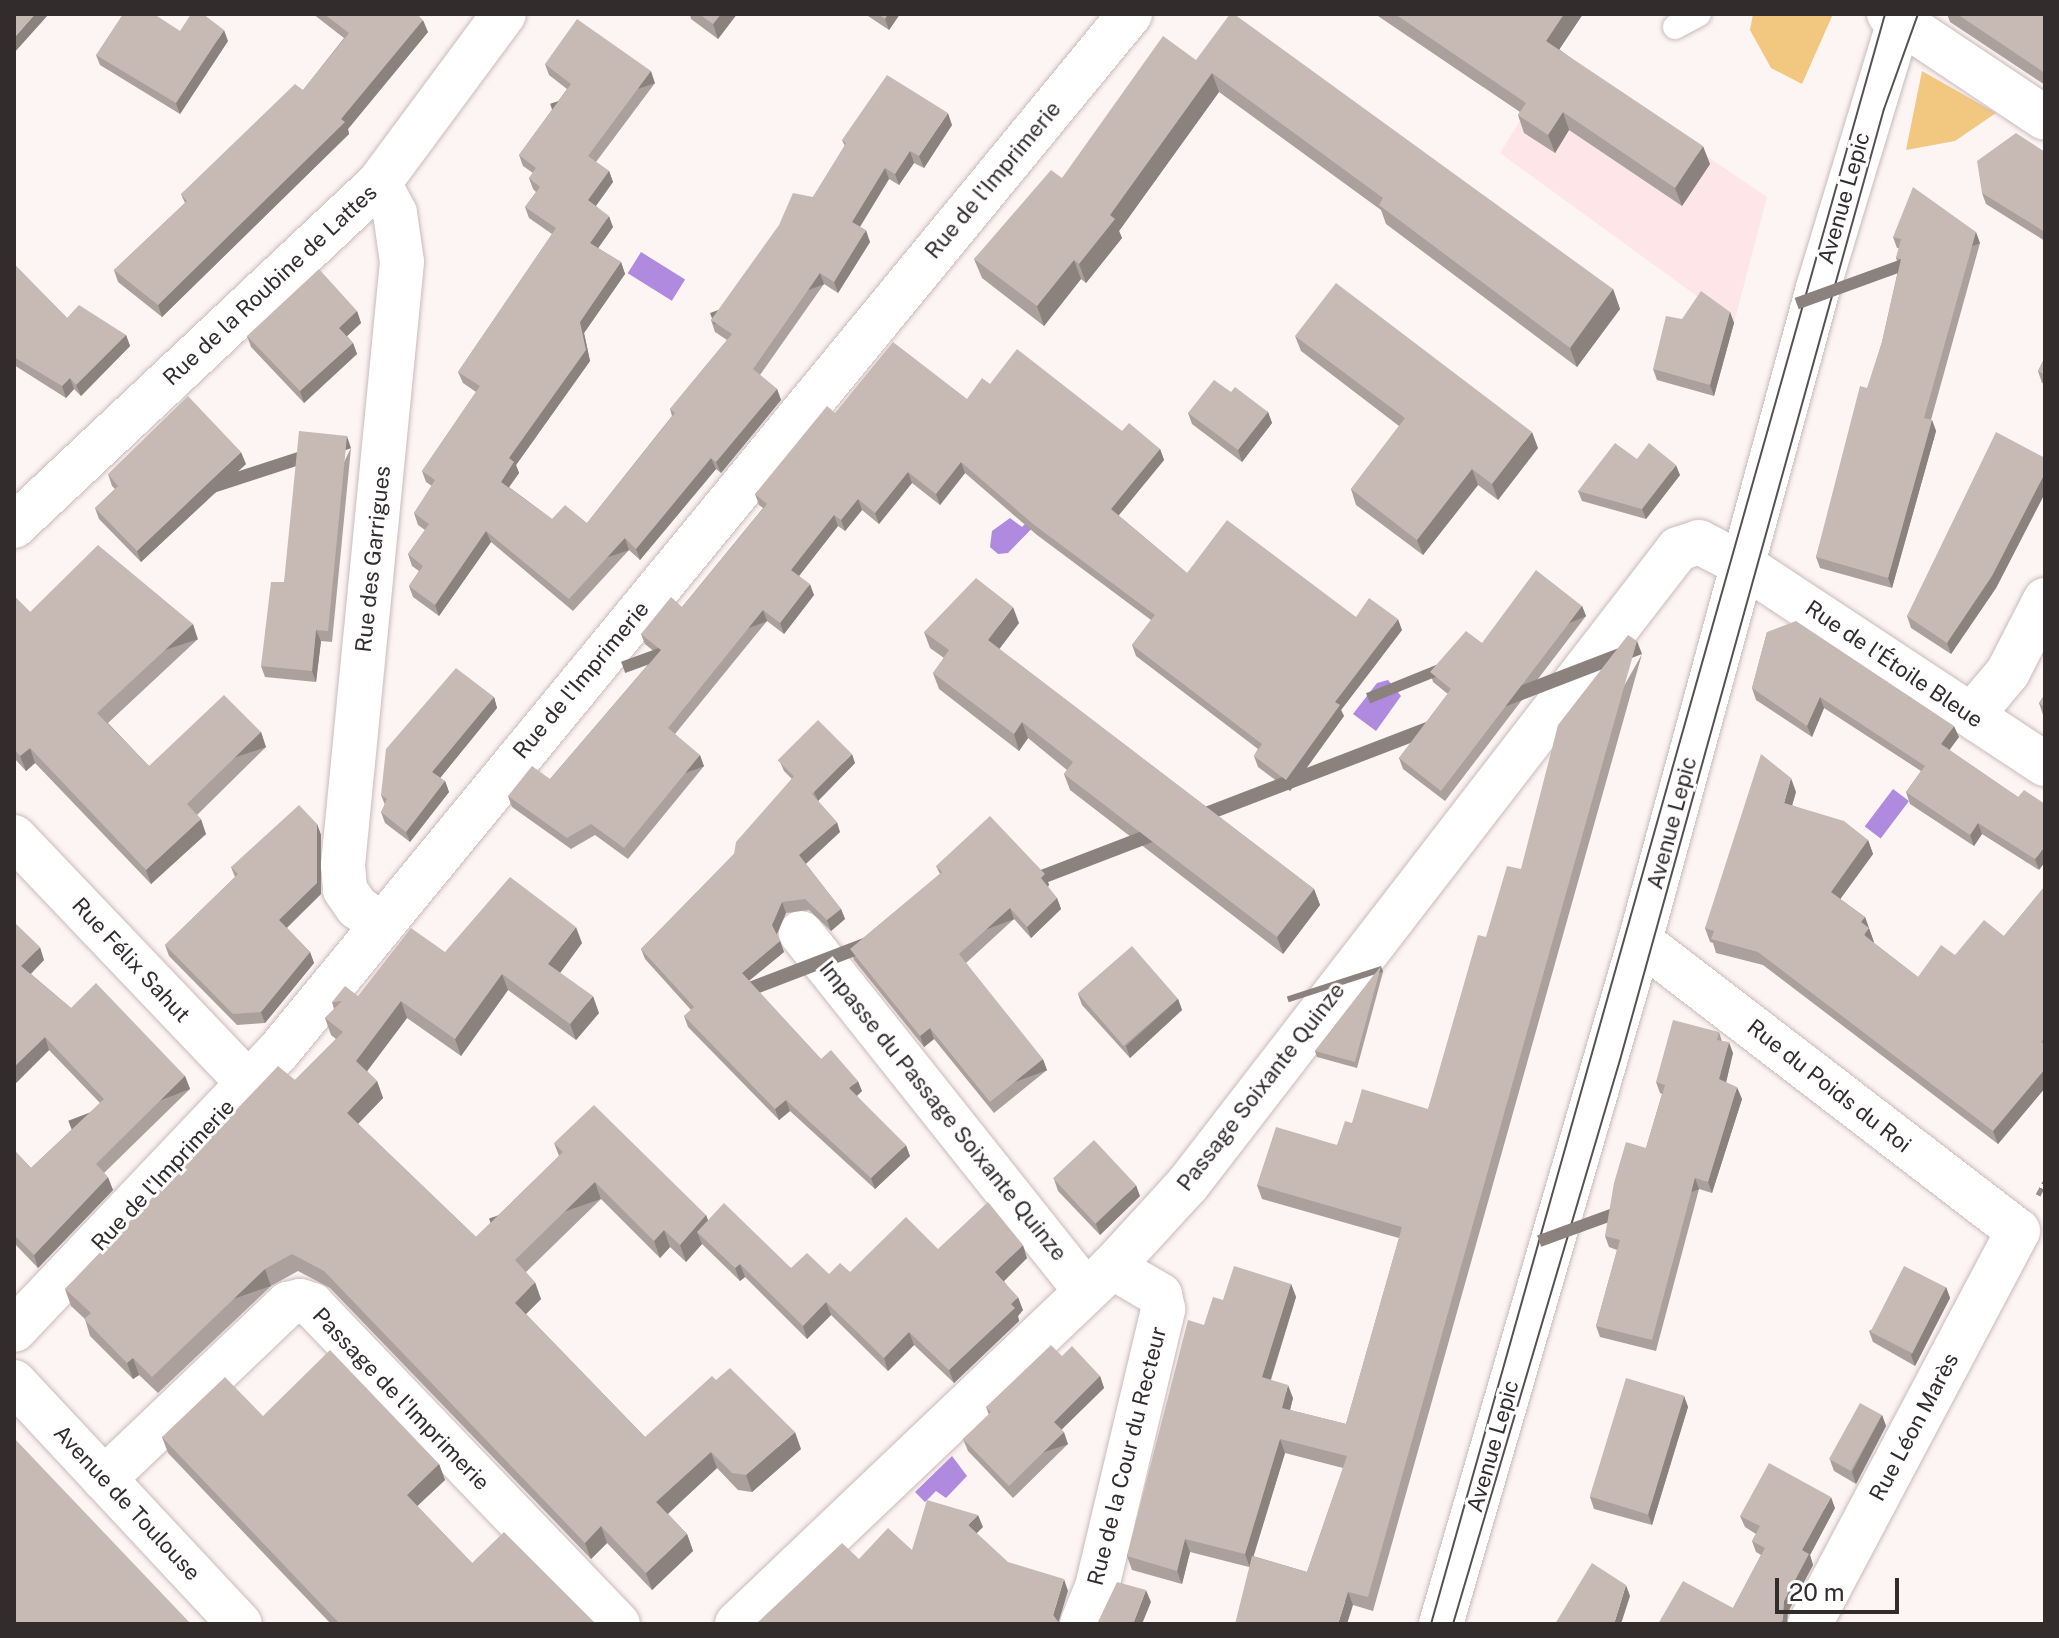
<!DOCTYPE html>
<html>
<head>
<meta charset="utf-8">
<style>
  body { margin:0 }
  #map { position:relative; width:2059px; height:1638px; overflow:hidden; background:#fdf4f4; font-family:"Public Sans",sans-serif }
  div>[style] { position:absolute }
  .built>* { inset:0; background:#fee5e7 }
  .green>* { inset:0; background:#f2c880 }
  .water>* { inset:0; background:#af8ade; transform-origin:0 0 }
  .path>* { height:5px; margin-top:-2.5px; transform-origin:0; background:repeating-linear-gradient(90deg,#968e8f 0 8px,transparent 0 12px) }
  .roads { filter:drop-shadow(0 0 2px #c9babb) drop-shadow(0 0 2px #c9babb) }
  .lane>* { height:24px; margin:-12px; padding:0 12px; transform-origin:12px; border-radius:12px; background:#fff }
  .street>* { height:44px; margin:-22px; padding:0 22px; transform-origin:22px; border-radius:22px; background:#fff }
  .secondary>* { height:44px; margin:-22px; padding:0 22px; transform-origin:22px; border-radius:22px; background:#fff }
  .tram>* { height:2px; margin:-1px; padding:0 1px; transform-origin:1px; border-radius:1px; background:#575051 }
  .wall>* { inset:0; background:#aba09b }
  .shaded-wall>* { inset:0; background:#8b827e; transform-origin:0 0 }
  .building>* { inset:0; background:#c7bab4; transform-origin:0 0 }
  span { translate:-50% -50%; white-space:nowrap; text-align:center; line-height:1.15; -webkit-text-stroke:6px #fff; paint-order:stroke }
  .street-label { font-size:22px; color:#322c2d }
  .frame { position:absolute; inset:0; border:16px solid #322c2d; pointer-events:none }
  .scale { position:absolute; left:1775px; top:1578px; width:124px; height:36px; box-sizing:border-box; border:4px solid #322c2d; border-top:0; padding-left:10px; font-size:24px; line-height:28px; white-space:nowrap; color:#322c2d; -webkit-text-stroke:6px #fff; paint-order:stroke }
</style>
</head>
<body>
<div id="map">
  <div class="built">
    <div style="clip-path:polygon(1560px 56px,1767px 197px,1734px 323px,1500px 153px)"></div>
  </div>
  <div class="green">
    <div style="clip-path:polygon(1753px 14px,1833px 14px,1802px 84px,1771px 68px,1750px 30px)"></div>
    <div style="clip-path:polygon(1922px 71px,1996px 113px,1955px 141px,1906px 150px)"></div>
  </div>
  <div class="water">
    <div style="left:641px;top:252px;width:52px;height:25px;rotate:32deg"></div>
    <div style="clip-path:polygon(1042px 506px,1048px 512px,1008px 553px,998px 554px,990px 547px,992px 531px,1010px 518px,1022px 527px)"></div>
    <div style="clip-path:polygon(1388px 680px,1401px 696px,1376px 731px,1353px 714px,1377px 683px)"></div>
    <div style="left:1893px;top:789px;width:20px;height:47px;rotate:37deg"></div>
    <div style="clip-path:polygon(952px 1456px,967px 1476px,946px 1498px,936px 1491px,925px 1502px,915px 1492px)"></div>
  </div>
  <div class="path">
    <div style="left:2038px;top:1195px;width:15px;rotate:-62deg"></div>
  </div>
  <div class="roads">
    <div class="lane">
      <div style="left:1675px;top:27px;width:27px;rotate:-28deg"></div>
    </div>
    <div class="street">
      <div style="left:1889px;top:14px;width:187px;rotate:33.7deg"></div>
      <div style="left:379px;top:183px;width:34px;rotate:62deg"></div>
      <div style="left:395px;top:213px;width:49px;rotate:81.9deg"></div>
      <div style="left:402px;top:262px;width:606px;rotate:95.59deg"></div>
      <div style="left:343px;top:865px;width:25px;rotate:85deg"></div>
      <div style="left:345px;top:890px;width:21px;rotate:55deg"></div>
      <div style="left:357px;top:907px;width:29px;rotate:36deg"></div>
      <div style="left:14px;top:526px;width:501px;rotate:-43.22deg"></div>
      <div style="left:379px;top:183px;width:210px;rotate:-53.5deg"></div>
      <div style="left:1978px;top:720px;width:19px;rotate:-74deg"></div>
      <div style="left:1983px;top:702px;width:39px;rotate:-50deg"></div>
      <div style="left:2008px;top:672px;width:81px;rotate:-62.8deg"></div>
      <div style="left:14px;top:837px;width:341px;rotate:46.4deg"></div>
      <div style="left:801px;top:933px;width:456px;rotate:51.5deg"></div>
      <div style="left:1640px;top:941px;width:476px;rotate:37.5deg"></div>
      <div style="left:2018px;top:1231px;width:445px;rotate:117.9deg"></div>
      <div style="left:14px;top:1330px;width:383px;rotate:-46.5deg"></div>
      <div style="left:278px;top:1052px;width:1343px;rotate:-50.62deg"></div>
      <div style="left:104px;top:1479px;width:254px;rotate:-43.6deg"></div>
      <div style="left:288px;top:1304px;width:12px;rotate:-14deg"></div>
      <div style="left:300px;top:1301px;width:13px;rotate:18deg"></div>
      <div style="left:312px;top:1305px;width:442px;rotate:46.2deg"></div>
      <div style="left:737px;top:1624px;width:518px;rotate:-43.59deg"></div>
      <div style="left:1112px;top:1267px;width:113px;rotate:-47.5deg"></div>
      <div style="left:1188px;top:1184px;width:802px;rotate:-52.34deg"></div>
      <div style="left:1678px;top:549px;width:22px;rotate:-18deg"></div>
      <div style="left:1699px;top:542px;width:50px;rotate:27.6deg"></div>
      <div style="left:1743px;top:565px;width:362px;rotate:33.4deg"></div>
      <div style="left:1082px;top:1624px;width:40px;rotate:-68deg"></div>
      <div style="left:1097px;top:1587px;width:286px;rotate:-76.6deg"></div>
      <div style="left:1163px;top:1309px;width:14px;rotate:-102deg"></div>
      <div style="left:1160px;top:1295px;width:56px;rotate:-149.7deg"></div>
      <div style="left:1441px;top:1624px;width:711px;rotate:-73.76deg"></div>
      <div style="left:1640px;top:941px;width:677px;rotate:-74.75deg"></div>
      <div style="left:1818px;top:288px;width:286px;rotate:-73.1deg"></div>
    </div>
    <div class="secondary">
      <div style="left:14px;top:1382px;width:331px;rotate:47deg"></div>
    </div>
  </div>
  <div class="tram">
    <div style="left:1431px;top:1624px;width:1673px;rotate:-74.25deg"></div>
    <div style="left:1453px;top:1624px;width:588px;rotate:-73.51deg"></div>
    <div style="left:1620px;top:1060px;width:987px;rotate:-74.49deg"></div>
    <div style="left:1884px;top:109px;width:101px;rotate:-70.3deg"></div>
  </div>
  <div class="wall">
    <div style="clip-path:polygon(313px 14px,417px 14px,428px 32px,348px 129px,349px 134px,162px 317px,118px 282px,114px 270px,185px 203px,181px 194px,303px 90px,344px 38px)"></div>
    <div style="clip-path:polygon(690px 14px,737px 14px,718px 39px,691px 19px)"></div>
    <div style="clip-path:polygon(865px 14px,900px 14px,889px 30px)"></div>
    <div style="clip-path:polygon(1375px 14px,1583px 14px,1559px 49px,1710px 164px,1682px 206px,1569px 130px,1555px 153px,1524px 133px,1518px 115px,1520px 112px)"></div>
    <div style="clip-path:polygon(1947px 14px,2045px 14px,2045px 85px,1950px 22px)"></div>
    <div style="clip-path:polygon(180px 31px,228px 41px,180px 114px,100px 65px,96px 55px)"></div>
    <div style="clip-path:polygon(1196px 60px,1613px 289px,1620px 309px,1577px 367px,1386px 224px,1381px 210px,1219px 92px,1119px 231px,1122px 238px,1086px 283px,1081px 279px,1044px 326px,982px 278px,974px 259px,1062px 178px)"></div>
    <div style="clip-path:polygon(545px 64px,655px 83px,596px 162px,609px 171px,613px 182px,596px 206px,613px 227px,598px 248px,621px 262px,625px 274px,584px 333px,590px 361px,516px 465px,519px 473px,509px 487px,552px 519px,587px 523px,672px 416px,670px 409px,727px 340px,715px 332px,711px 320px,813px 197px,845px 146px,842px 140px,952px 125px,924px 168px,914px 163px,899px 185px,889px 179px,860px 227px,870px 242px,838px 293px,824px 284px,760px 375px,777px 389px,781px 400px,721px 473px,716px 469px,640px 560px,629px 550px,573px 611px,491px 542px,439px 616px,413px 597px,409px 586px,419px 571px,412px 566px,408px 554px,425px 530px,418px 525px,414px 513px,432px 486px,426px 482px,422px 471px,476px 392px,463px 383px,458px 372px,552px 234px,529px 218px,525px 207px,536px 192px,533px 189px,529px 178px,533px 173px,523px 166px,519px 155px,567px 89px,549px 75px)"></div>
    <div style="clip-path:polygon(2045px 152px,2045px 241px,1986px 204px,1982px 193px)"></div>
    <div style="clip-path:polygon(1893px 237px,1980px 243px,1931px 420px,1932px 420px,1936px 431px,1892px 588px,1820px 568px,1816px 557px,1882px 342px,1899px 266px,1896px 258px,1899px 248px,1897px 248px)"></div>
    <div style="clip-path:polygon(14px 264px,67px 318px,126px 335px,130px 346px,81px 396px,74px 389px,66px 398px,14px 365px)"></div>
    <div style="clip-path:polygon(357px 311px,361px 323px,347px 336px,353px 343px,357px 354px,304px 403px,251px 347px,247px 336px)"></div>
    <div style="clip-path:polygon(1730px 312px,1734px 323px,1714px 396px,1657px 380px,1653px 369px)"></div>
    <div style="clip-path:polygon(1295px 336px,1538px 448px,1498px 500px,1478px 485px,1423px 555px,1356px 505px,1351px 489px,1399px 426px,1301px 351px)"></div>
    <div style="clip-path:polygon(2045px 357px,2045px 384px,2042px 383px,2038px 371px)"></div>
    <div style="clip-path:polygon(990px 384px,1122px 431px,1160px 449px,1164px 460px,1118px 515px,1187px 573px,1356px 617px,1402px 630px,1341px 710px,1344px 716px,1290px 791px,1258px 767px,1254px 756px,1258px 749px,1136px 656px,1132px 645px,1151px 620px,1037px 535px,965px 473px,940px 505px,912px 483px,879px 524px,862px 510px,845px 531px,838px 526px,799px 576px,814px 595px,784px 634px,767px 621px,675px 734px,704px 766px,628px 859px,595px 835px,571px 849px,512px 807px,508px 796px,550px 779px,657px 654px,645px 644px,641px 634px,682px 607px,763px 508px,759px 505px,755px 494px,835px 413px,967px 399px)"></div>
    <div style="clip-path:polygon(1231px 392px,1268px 412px,1272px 423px,1242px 462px,1192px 424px,1188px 413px)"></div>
    <div style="clip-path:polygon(351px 448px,332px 642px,321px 641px,316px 682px,265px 677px,261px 666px,284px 582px)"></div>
    <div style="clip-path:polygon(2045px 458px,2045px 493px,1996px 588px,1951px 654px,1911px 628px,1907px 616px)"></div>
    <div style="clip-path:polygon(1637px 459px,1680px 475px,1646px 519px,1582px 501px,1578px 491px)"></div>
    <div style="clip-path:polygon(246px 464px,141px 562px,99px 519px,95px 508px,115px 489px,112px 486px,108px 474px)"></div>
    <div style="clip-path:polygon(14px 596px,30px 612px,198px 639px,108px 723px,149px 766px,261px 732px,266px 747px,197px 815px,206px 834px,151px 884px,35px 763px,26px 771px,14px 758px)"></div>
    <div style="clip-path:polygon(1582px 606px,1586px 616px,1445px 801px,1403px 769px,1399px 758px,1448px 694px,1433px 682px,1430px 672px,1482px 643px)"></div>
    <div style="clip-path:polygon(1019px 623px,999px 649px,1314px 889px,1320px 905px,1283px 954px,1070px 790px,1064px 774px,1067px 770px,1028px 738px,1019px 751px,939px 689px,933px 673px,944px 658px,930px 648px,924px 632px)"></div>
    <div style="clip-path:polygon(1767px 632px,1959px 737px,1949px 750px,2018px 797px,2039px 870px,1982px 834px,1974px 846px,1910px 804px,1906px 792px,1921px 771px,1824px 708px,1812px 737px,1756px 700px,1752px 688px)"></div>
    <div style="clip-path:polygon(evenodd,1642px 654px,1373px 1611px,1353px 1605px,1249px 1567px,1190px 1552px,1182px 1584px,1132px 1570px,1127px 1556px,1204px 1325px,1223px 1300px,1291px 1284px,1296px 1297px,1271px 1380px,1293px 1398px,1290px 1410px,1346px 1424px,1399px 1238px,1262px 1199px,1257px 1185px,1337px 1145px,1352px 1123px,1428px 1109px,1486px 937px,1521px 869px,1642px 654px,1285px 1453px,1343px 1468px,1307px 1572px,1253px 1556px,1285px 1453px)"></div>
    <div style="clip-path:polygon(2045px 694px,2045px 716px,2043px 715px,2039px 703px)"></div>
    <div style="clip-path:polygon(494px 697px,497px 708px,440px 778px,445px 781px,449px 792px,410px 842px,385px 823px,381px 812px,385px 805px,381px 795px)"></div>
    <div style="clip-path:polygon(780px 762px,855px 763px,818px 801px,840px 832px,806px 864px,841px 909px,845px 919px,831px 931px,809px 910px,786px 913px,777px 934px,784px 952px,749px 981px,821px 1059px,862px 1091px,857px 1096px,910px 1156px,875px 1189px,790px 1111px,779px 1120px,688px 1027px,684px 1016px,691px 1010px,645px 959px,641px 949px,734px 854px,792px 779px,784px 771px)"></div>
    <div style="clip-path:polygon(1796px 792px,1792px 805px,1868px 840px,1873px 854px,1840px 899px,1865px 917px,1874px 943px,1918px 977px,1955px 955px,2004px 936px,2045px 886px,2045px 1088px,1998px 1144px,1763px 965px,1716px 953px,1713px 943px,1710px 942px,1705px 928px)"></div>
    <div style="clip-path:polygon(317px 824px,321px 835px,321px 894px,287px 928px,310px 952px,314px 963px,265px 1023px,237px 1025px,169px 956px,165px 945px,235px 877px,231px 867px)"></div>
    <div style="clip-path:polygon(936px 866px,1045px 874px,1049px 885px,1048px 887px,1057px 898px,1061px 909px,1031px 938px,1014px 919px,966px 963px,1047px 1070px,994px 1113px,934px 1039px,924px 1047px,854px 960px,850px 949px,940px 874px)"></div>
    <div style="clip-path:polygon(14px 922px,44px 960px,31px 974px,71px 1008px,185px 1076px,190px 1089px,104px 1173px,113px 1190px,38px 1268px,14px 1243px,14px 1150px,31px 1168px,100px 1103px,49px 1050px,14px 1085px)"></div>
    <div style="clip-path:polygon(582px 943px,560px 973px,599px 1013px,576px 1040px,508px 990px,461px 1056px,407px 1018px,367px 1071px,377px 1081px,383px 1098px,358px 1124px,476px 1237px,559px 1156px,554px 1143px,706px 1215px,708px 1220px,791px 1268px,829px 1274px,850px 1272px,938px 1249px,1027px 1258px,1004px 1281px,1023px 1310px,1018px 1316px,1019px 1321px,954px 1383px,914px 1345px,888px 1371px,831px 1315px,807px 1339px,745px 1277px,740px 1281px,702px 1244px,686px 1262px,670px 1247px,660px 1258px,601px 1199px,526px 1272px,541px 1299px,526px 1314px,645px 1437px,801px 1449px,752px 1492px,738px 1490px,717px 1468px,668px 1514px,687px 1534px,693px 1551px,652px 1590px,607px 1543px,591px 1559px,330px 1288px,298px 1271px,271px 1286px,158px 1393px,139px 1375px,133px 1379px,90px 1336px,85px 1319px,71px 1306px,65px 1289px,295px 1080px,336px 1039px,331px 1035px,325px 1018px,334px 1009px,332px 1002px,358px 996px,445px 952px)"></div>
    <div style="clip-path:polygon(1381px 966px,1383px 972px,1357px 1068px,1317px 1057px,1315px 1051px)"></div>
    <div style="clip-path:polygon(1078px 994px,1178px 999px,1182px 1010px,1130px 1058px,1082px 1005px)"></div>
    <div style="clip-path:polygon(1719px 1032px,1722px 1041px,1733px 1053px,1726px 1082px,1742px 1099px,1712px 1193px,1699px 1189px,1656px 1351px,1600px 1337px,1596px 1326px,1617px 1250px,1609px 1247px,1605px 1236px,1646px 1148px,1662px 1094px,1660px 1093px,1656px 1082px)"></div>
    <div style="clip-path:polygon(1054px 1179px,1140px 1196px,1100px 1235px,1058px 1191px)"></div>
    <div style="clip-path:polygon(1946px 1287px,1950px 1298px,1915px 1366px,1873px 1342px,1869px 1331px)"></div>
    <div style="clip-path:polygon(1062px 1356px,1100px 1376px,1104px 1388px,1061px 1430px,1068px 1444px,1013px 1498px,968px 1451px,963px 1439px,989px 1415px,986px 1407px)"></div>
    <div style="clip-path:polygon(1684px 1396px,1688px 1407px,1652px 1525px,1594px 1509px,1590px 1497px)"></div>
    <div style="clip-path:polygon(1882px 1415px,1886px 1426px,1856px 1484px,1834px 1471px,1830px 1460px)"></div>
    <div style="clip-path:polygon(263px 1416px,439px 1464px,445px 1480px,417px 1506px,472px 1563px,596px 1624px,331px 1624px,168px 1453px,162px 1437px)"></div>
    <div style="clip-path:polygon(1835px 1508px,1810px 1555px,1813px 1565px,1788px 1612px,1658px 1624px,1733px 1608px,1761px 1555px,1756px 1552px,1752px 1541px,1756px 1534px,1745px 1527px,1740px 1516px)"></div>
  </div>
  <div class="shaded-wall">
    <div style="clip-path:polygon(35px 14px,49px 14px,14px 53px,14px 38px)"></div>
    <div style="clip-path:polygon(721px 14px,737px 14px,718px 39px,713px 24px)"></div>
    <div style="clip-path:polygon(888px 14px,900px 14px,889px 30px,885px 19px)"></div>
    <div style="clip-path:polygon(1564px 14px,1583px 14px,1553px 59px,1546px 41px)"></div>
    <div style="clip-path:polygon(423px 20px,428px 32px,348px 129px,349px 134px,162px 317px,158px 305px,341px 119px)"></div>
    <div style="clip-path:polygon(224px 30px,228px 41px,180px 114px,176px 103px)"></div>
    <div style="left:651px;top:71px;width:13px;height:106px;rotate:72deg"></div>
    <div style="clip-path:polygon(1212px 73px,1219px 92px,1119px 231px,1122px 238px,1086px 283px,1079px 264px,1110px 215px)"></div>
    <div style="clip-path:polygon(1563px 112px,1569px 130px,1555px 153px,1548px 135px)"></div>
    <div style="clip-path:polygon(948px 113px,952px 125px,924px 168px,919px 156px)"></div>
    <div style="clip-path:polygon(1703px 146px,1710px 164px,1682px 206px,1675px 188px)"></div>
    <div style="clip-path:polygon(910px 151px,914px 163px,899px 185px,895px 174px)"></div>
    <div style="clip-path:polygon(885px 168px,889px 179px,856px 233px,852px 222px)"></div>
    <div style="clip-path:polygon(609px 171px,613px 182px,592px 211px,588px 200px)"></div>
    <div style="clip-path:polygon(609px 216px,613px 227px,594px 254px,590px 243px)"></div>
    <div style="clip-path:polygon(866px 230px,870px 242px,838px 293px,834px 282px)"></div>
    <div style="left:1976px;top:232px;width:12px;height:193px;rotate:70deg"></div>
    <div style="clip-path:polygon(1074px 260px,1081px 279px,1044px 326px,1037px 306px)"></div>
    <div style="clip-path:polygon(621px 262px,625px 274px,584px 333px,590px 361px,516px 465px,519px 473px,505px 493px,501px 482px,509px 458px,580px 322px)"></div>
    <div style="left:820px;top:273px;width:12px;height:117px;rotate:70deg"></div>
    <div style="clip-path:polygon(1613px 289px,1620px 309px,1577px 367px,1570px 348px)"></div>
    <div style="clip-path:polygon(357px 311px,361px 323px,344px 339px,339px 328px)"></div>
    <div style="clip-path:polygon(1730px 312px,1734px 323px,1714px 396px,1710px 385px)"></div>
    <div style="clip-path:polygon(126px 335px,130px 346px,81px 396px,76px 385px)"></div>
    <div style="clip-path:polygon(353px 343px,357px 354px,304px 403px,300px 391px)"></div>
    <div style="clip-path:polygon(70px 378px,74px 389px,66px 398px,62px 386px)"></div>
    <div style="clip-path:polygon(777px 389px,781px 400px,721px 473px,716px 462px)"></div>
    <div style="clip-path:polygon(1268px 412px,1272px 423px,1242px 462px,1238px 450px)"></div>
    <div style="clip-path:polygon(1932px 420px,1936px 431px,1892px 588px,1888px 578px)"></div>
    <div style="clip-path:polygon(1532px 432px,1538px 448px,1498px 500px,1492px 484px)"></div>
    <div style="left:347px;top:436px;width:13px;height:196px;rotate:72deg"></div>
    <div style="clip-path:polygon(1160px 449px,1164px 460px,1115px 520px,1111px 509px)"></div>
    <div style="clip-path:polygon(241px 452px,246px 464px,141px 562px,137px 551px)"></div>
    <div style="clip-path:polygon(711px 458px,716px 469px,640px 560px,636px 549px)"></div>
    <div style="clip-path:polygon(961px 462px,965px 473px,940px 505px,936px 494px)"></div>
    <div style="clip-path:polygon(1676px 465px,1680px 475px,1646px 519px,1642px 509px)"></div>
    <div style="clip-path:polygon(1472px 469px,1478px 485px,1423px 555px,1417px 540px)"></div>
    <div style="clip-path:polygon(908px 472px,912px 483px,879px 524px,875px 513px)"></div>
    <div style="clip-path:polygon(2045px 473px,2045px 493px,1996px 588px,1951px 654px,1947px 643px)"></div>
    <div style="clip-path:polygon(858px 499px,862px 510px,845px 531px,841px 520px)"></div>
    <div style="clip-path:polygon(834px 515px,838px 526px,795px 581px,791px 570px)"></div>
    <div style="clip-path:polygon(486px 531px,491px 542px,439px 616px,435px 605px)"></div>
    <div style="left:625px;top:538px;width:13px;height:83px;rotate:72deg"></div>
    <div style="clip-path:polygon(810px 584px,814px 595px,784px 634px,780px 623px)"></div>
    <div style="left:1582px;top:606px;width:11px;height:233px;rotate:68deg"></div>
    <div style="clip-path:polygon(1013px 607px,1019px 623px,994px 656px,988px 640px)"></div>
    <div style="left:763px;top:610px;width:12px;height:151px;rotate:70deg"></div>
    <div style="clip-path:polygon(1398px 619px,1402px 630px,1341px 710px,1344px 716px,1290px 791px,1286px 780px,1335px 702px)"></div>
    <div style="left:193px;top:624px;width:16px;height:131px;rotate:72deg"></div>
    <div style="clip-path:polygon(316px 630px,321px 641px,316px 682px,312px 671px)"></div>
    <div style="left:1637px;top:641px;width:14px;height:993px;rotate:69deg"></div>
    <div style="clip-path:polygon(494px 697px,497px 708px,436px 783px,432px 772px)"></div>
    <div style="clip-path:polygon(1820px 697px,1824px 708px,1812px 737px,1807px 726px)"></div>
    <div style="clip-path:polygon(1022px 722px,1028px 738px,1019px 751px,1014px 734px)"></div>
    <div style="clip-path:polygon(1954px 726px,1959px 737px,1945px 756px,1941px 744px)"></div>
    <div style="left:261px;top:732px;width:16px;height:103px;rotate:72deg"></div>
    <div style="clip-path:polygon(30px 748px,35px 763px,26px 771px,20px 756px)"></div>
    <div style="clip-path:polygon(852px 754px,855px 763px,818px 801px,814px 792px)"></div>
    <div style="left:700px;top:755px;width:12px;height:120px;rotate:70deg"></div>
    <div style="clip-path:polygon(1791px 778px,1796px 792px,1789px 816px,1784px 803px)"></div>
    <div style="clip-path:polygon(445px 781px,449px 792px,410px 842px,406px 832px)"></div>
    <div style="clip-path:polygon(201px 819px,206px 834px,151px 884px,146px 870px)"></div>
    <div style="clip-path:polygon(837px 822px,840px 832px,803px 866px,799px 855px)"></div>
    <div style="clip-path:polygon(1978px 823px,1982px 834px,1974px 846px,1970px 835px)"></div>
    <div style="clip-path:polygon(317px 824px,321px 835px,321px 894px,283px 931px,279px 920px)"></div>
    <div style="clip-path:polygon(1868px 840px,1873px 854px,1836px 905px,1831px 892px)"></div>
    <div style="clip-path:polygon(2045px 846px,2045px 862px,2039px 870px,2035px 859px)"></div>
    <div style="clip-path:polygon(1045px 874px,1049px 885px,1045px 889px,1041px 878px)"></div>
    <div style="clip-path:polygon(1314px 889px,1320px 905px,1283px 954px,1277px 937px)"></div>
    <div style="clip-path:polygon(1057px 898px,1061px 909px,1031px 938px,1027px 927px)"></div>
    <div style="clip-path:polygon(782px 902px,786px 913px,776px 936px,772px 925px)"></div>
    <div style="left:1010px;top:908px;width:12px;height:69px;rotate:70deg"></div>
    <div style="clip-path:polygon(841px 909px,845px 919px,831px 931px,827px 920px)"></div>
    <div style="clip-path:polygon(1865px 917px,1874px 942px,1869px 949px,1861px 922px)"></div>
    <div style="clip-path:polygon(576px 927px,582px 943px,554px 981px,548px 964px)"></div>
    <div style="clip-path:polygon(780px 941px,784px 952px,746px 983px,742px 973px)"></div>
    <div style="clip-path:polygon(40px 947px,44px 960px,26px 978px,21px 966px)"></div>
    <div style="clip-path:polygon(310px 952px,314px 963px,265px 1023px,261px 1012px)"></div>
    <div style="left:1381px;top:966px;width:6px;height:99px;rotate:72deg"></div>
    <div style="clip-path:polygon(502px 974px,508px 990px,461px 1056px,455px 1039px)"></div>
    <div style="clip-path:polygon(593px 996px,599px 1013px,576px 1040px,570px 1024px)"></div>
    <div style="clip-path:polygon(1178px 999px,1182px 1010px,1130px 1058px,1126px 1046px)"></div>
    <div style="clip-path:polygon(401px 1001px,407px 1018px,362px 1078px,356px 1061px)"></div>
    <div style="clip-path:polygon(930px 1028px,934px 1039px,924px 1047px,920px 1036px)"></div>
    <div style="clip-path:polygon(45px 1037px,49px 1050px,14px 1085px,14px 1067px)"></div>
    <div style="clip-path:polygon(1729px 1042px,1733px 1053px,1724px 1091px,1719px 1079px)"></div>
    <div style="left:1043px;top:1059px;width:12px;height:68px;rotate:70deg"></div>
    <div style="clip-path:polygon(2045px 1069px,2045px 1088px,1998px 1144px,1993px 1131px)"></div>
    <div style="left:185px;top:1076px;width:14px;height:125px;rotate:69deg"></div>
    <div style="clip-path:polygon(377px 1081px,383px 1098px,353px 1129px,347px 1113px)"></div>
    <div style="clip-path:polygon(858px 1081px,862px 1091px,853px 1099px,849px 1088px)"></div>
    <div style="clip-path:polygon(1737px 1087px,1742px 1099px,1712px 1193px,1708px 1182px)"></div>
    <div style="clip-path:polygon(786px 1100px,790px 1111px,779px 1120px,775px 1109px)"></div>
    <div style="clip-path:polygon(906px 1145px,910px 1156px,875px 1189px,871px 1178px)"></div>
    <div style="clip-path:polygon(108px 1177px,113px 1190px,38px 1268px,34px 1255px)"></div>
    <div style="left:1695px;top:1178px;width:12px;height:168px;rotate:70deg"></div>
    <div style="left:595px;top:1182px;width:18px;height:112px;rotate:71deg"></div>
    <div style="clip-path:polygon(1136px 1185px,1140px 1196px,1100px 1235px,1096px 1224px)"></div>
    <div style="clip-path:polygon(706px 1215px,712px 1232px,697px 1232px,702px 1244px,686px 1262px,680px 1245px)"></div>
    <div style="clip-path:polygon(664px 1230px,670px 1247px,660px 1258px,654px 1241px)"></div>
    <div style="clip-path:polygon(1023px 1245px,1027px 1258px,1000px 1285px,995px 1272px)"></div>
    <div style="clip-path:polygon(740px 1264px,745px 1277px,740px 1281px,735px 1268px)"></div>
    <div style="left:265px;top:1269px;width:18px;height:156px;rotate:71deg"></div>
    <div style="clip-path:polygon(535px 1282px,541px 1299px,521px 1319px,515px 1303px)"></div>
    <div style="clip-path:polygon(1291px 1284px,1296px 1297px,1267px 1391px,1262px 1377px)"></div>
    <div style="clip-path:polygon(1946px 1287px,1950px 1298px,1915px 1366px,1911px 1355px)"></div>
    <div style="clip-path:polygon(1018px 1297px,1023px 1310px,1018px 1316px,1019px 1321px,954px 1383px,949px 1370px)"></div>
    <div style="clip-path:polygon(826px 1302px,831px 1315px,807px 1339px,803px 1326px)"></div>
    <div style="clip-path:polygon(909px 1332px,914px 1345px,888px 1371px,884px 1358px)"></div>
    <div style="clip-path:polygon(133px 1358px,139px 1375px,133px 1379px,127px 1363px)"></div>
    <div style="clip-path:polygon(1100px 1376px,1104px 1388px,1058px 1433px,1054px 1422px)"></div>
    <div style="clip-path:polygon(1288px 1385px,1293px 1398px,1287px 1422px,1282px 1408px)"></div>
    <div style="clip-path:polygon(1684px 1396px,1688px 1407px,1652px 1525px,1648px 1514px)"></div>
    <div style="clip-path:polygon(1882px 1415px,1886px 1426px,1856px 1484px,1852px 1472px)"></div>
    <div style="clip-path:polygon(795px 1432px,801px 1449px,752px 1492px,746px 1475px)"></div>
    <div style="left:1064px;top:1432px;width:13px;height:77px;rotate:72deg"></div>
    <div style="clip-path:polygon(1280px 1439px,1285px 1453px,1250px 1568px,1245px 1554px)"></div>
    <div style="clip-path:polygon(711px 1452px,717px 1468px,662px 1519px,656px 1502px)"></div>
    <div style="clip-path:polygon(439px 1464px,445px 1480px,412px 1511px,407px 1495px)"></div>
    <div style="clip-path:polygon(1831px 1497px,1835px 1508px,1810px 1555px,1813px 1565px,1788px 1612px,1787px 1624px,1780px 1624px,1784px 1601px,1802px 1550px)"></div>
    <div style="clip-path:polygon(978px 1515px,983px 1527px,973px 1537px,968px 1525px)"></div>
    <div style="clip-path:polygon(601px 1526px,607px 1543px,591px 1559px,585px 1543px)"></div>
    <div style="clip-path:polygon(687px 1534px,693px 1551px,652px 1590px,646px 1573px)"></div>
    <div style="clip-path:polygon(1185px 1539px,1190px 1552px,1182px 1584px,1177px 1571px)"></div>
    <div style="clip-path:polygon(1064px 1579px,1068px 1591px,1058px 1624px,1053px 1615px)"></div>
    <div style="clip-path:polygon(1626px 1585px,1630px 1596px,1621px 1624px,1614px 1624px)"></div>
    <div style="clip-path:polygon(1146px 1590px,1151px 1602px,1142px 1624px,1133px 1624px)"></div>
    <div style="clip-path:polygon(1348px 1592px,1353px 1605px,1347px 1624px,1338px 1624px)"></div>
  </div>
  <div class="building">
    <div style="clip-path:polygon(14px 14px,35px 14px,14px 38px)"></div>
    <div style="clip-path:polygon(123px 14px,154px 14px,180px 31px,191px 14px,203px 14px,224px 30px,176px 103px,96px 55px)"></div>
    <div style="clip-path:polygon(324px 14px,417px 14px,423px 20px,341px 119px,345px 122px,158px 305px,114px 270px,187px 201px,181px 194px,295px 84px,303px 90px,349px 33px)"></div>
    <div style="clip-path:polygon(699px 14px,721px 14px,713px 24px)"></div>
    <div style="clip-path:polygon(878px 14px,888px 14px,885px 19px)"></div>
    <div style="clip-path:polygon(1230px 14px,1234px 14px,1613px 289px,1570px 348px,1379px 205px,1383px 198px,1212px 73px,1110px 215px,1115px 219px,1079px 264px,1074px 260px,1037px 306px,974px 259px,1051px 170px,1062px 178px,1163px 36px,1196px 60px)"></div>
    <div style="clip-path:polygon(1395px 14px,1564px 14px,1546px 41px,1703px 146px,1675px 188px,1563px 112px,1548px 135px,1518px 115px,1526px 103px)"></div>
    <div style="clip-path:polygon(1957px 14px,2045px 14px,2045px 73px)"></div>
    <div style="clip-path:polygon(577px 19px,651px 71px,588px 156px,609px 171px,588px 200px,609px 216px,590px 243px,621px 262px,580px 322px,586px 350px,509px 458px,514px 462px,501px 482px,552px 519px,565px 505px,587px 523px,675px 413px,670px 409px,732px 334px,711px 320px,779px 225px,793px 193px,813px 197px,846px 143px,842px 140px,887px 75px,948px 113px,919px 156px,910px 151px,895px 174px,885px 168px,852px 222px,866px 230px,834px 282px,820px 273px,753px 369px,777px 389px,716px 462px,711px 458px,636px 549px,625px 538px,569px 599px,486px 531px,435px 605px,409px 586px,423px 566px,408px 554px,429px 524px,414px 513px,435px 480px,422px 471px,480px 386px,458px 372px,556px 228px,525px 207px,540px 187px,529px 178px,536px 168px,519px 155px,571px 84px,545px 64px)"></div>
    <div style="clip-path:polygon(2016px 133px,2045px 152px,2045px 232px,1982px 193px,1977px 161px)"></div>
    <div style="clip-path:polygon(1913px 187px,1976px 232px,1924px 418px,1932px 420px,1888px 578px,1816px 557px,1860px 386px,1867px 388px,1882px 342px,1901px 259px,1896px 258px,1901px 239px,1893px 237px)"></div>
    <div style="clip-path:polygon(14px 264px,67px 318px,79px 305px,126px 335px,76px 385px,70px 378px,62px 386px,14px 357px)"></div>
    <div style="clip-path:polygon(319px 269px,357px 311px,339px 328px,353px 343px,300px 391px,247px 336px)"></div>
    <div style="clip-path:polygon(1336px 283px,1532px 432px,1492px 484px,1472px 469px,1417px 540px,1351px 489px,1405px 418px,1295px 336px)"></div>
    <div style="clip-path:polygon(1701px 291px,1730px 312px,1710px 385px,1653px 369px,1666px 316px,1682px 319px)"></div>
    <div style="clip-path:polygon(893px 342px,967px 399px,982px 378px,990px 384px,1017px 349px,1122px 431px,1129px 423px,1160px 449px,1111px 509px,1187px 573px,1227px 520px,1356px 617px,1369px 598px,1398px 619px,1335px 702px,1340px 705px,1286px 780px,1254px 756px,1262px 744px,1132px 645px,1155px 615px,1033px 524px,961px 462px,936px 494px,908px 472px,875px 513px,858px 499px,841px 520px,834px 515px,791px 570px,810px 584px,780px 623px,763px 610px,668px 728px,700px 755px,624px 848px,591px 824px,567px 838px,508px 796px,532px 766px,550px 779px,661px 650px,641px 634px,671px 597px,682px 607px,767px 504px,755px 494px,827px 406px,835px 413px)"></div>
    <div style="clip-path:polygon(2045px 357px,2045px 375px,2038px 371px)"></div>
    <div style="clip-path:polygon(1214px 380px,1231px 392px,1235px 387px,1268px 412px,1238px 450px,1188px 413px)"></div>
    <div style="clip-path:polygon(188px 396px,241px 452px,137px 551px,95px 508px,118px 486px,108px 474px)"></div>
    <div style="clip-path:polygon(299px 431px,347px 436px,328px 631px,316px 630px,312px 671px,261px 666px,271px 582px,284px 582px)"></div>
    <div style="clip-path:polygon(1996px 432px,2045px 458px,2045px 473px,1992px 576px,1947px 643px,1907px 616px)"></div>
    <div style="clip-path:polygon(1615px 443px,1637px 459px,1649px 443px,1676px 465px,1642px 509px,1578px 491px)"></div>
    <div style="clip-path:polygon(98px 545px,193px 624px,97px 713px,149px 766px,224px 695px,261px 732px,187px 804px,201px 819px,146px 870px,30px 748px,20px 756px,14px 749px,14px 596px,30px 612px)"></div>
    <div style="clip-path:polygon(1536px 570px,1582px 606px,1441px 791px,1399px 758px,1451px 689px,1430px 672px,1466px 631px,1482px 643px)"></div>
    <div style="clip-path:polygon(976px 578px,1013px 607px,988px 640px,1314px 889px,1277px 937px,1064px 774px,1073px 762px,1022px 722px,1014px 734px,933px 673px,949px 650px,924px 632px)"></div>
    <div style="clip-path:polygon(1796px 621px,1954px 726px,1941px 744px,2018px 797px,2024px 790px,2045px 804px,2045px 846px,2035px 859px,1978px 823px,1970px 835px,1906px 792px,1925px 766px,1820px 697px,1807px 726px,1752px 688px,1767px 632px)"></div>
    <div style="clip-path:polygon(1628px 635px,1637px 641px,1368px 1597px,1348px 1592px,1338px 1624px,1235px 1624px,1252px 1556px,1307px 1572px,1347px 1456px,1280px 1439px,1245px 1554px,1185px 1539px,1177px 1571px,1127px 1556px,1188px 1320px,1204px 1325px,1213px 1297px,1223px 1300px,1234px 1266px,1291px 1284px,1262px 1377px,1288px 1385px,1282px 1408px,1346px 1424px,1402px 1227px,1257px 1185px,1276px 1127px,1337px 1145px,1345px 1121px,1352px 1123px,1362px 1089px,1428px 1109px,1478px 935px,1486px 937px,1507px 866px,1521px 869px,1558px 725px)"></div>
    <div style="clip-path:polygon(456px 668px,494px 697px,432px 772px,445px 781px,406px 832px,381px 812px,387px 799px,381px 795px,386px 749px)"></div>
    <div style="clip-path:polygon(2045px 694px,2045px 707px,2039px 703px)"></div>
    <div style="left:818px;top:720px;width:48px;height:57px;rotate:45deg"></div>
    <div style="clip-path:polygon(1761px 754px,1791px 778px,1784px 803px,1844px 821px,1868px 840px,1831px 892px,1865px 917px,1861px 922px,1869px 928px,1864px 935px,1918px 977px,1941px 945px,1955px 955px,1984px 920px,2004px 936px,2045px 886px,2045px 1037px,2041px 1042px,2045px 1045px,2045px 1069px,1993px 1131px,1758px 952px,1711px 939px,1714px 931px,1705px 928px)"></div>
    <div style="clip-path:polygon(795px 775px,837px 822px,799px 855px,841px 909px,827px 920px,805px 899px,782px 902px,772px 925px,780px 941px,742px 973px,821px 1059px,831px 1050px,858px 1081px,849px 1088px,906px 1145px,871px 1178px,786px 1100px,775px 1109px,684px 1016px,694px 1007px,641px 949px,734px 854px,736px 842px)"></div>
    <div style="clip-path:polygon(299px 805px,317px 824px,317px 883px,279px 920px,310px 952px,261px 1012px,233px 1014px,165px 945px,238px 874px,231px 867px)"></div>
    <div style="clip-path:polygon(990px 816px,1045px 874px,1041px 878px,1057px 898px,1027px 927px,1010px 908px,959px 954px,1043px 1059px,990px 1102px,930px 1028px,920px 1036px,850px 949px,942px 872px,936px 866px)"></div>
    <div style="clip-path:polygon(510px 877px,576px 927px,548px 964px,593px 996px,570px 1024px,502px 974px,455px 1039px,401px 1001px,356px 1061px,377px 1081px,347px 1113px,476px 1237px,563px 1152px,554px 1143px,594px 1105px,706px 1215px,680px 1245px,664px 1230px,654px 1241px,595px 1182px,515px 1260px,535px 1282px,515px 1303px,645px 1437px,712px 1376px,716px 1380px,730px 1368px,795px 1432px,746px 1475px,732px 1473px,711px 1452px,656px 1502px,687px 1534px,646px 1573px,601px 1526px,585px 1543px,324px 1271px,292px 1254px,265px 1269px,152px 1377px,133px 1358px,127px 1363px,84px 1319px,91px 1313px,65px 1289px,278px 1066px,295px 1080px,343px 1032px,325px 1018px,342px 1001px,332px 1002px,345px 986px,358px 996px,411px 928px,445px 952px)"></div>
    <div style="clip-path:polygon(14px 922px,40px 947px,21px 966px,71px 1008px,96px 983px,185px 1076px,96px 1164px,108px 1177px,34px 1255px,14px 1235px,14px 1150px,31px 1168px,104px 1099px,45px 1037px,14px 1067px)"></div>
    <div style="left:1132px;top:946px;width:70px;height:72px;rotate:49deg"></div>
    <div style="clip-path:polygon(1381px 966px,1355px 1062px,1315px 1051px)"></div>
    <div style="clip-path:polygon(1673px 1020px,1719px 1032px,1717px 1040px,1729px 1042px,1719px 1079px,1737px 1087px,1708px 1182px,1695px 1178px,1652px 1340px,1596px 1326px,1620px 1240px,1605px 1236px,1614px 1183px,1626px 1142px,1646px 1148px,1665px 1085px,1656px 1082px)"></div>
    <div style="left:1094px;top:1140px;width:62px;height:56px;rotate:47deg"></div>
    <div style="clip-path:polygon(988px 1202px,1023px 1245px,995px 1272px,1018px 1297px,1011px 1304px,1015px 1308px,949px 1370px,909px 1332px,884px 1358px,826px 1302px,803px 1326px,740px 1264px,735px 1268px,697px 1232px,724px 1203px,791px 1268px,807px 1253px,829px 1274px,840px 1263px,850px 1272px,906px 1217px,938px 1249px)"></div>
    <div style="left:1904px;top:1266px;width:47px;height:74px;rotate:27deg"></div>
    <div style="clip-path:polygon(1051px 1345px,1062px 1356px,1072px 1346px,1100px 1376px,1054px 1422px,1064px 1432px,1009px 1486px,963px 1439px,991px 1412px,986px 1407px)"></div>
    <div style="clip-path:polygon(330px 1350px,439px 1464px,407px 1495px,472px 1563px,504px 1532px,596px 1624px,340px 1624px,162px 1437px,225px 1377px,263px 1416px)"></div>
    <div style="left:1626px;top:1378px;width:61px;height:124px;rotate:17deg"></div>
    <div style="left:1860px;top:1403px;width:25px;height:64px;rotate:29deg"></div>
    <div style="clip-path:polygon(14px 1438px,191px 1624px,14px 1624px)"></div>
    <div style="clip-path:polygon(1769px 1463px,1831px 1497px,1802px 1550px,1809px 1554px,1784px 1601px,1783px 1620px,1780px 1624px,1658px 1624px,1683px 1581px,1733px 1608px,1765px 1548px,1752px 1541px,1760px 1526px,1740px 1516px)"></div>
    <div style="clip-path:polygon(927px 1500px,978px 1515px,968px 1525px,1008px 1562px,1064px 1579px,1053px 1615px,1060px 1624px,756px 1624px,842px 1543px,859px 1559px,888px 1528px,912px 1550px)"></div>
    <div style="clip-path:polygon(1592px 1563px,1626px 1585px,1614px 1624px,1555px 1624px)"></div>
    <div style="clip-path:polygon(1117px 1582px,1146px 1590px,1133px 1624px,1097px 1624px)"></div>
  </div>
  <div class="street-label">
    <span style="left:993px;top:180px;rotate:-50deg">Rue de l'Imprimerie</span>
    <span style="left:1844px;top:198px;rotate:-74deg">Avenue Lepic</span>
    <span style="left:270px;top:285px;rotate:-43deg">Rue de la Roubine de Lattes</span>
    <span style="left:373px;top:559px;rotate:-84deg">Rue des Garrigues</span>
    <span style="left:1894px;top:664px;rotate:34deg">Rue de l'Étoile Bleue</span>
    <span style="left:581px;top:680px;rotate:-50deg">Rue de l'Imprimerie</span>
    <span style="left:1672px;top:823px;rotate:-75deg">Avenue Lepic</span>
    <span style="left:131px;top:960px;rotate:47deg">Rue Félix Sahut</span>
    <span style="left:1829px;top:1086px;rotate:38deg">Rue du Poids du Roi</span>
    <span style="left:1261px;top:1087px;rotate:-52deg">Passage Soixante Quinze</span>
    <span style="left:943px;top:1111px;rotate:51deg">Impasse du Passage Soixante Quinze</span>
    <span style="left:163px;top:1175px;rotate:-47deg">Rue de l'Imprimerie</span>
    <span style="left:401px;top:1399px;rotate:46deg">Passage de l'Imprimerie</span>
    <span style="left:1914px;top:1427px;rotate:-62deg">Rue Léon Marès</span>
    <span style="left:1493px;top:1446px;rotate:-74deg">Avenue Lepic</span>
    <span style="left:1127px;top:1456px;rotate:-76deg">Rue de la Cour du Recteur</span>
    <span style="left:127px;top:1503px;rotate:47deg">Avenue de Toulouse</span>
  </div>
  <div class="frame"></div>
  <div class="scale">20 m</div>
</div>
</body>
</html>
